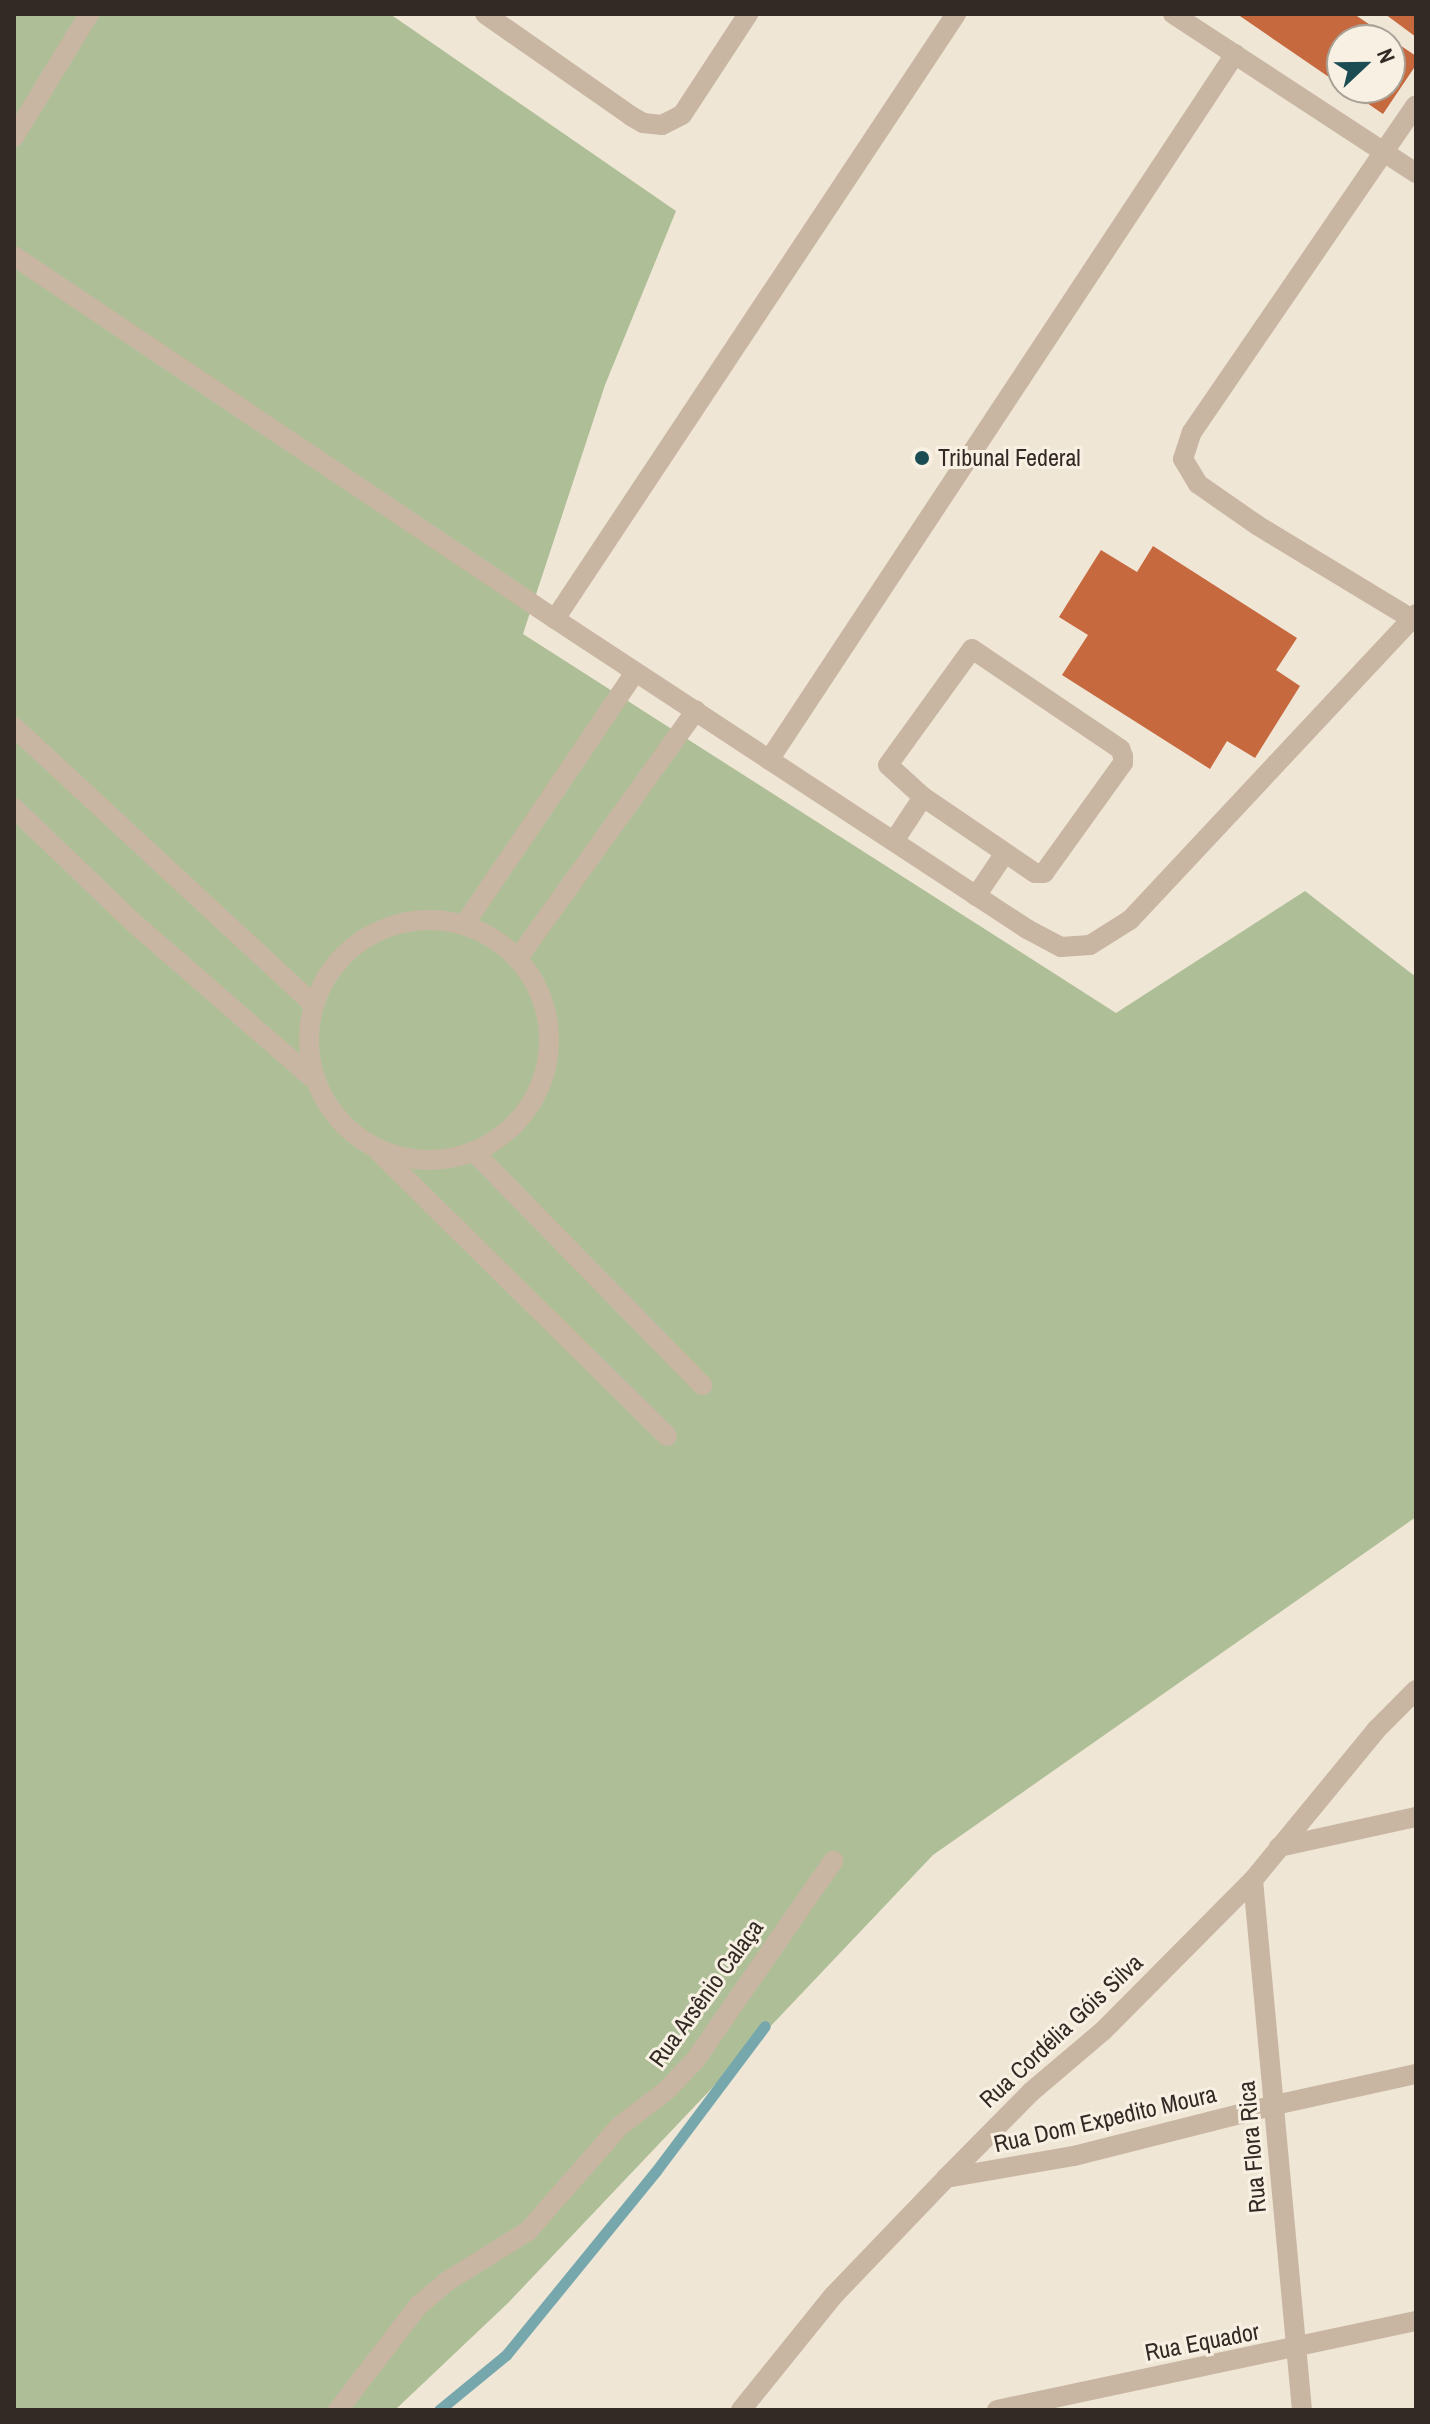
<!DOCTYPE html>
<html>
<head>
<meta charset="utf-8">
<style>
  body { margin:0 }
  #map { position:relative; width:1430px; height:2424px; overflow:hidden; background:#f0e6d6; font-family:"Archivo Narrow",sans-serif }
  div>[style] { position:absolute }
  .green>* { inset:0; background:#aebf97 }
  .stream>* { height:11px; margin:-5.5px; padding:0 5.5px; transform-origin:5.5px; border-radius:5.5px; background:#75a7ad }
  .building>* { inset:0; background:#c6693e }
  .minor>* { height:20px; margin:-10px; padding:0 10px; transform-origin:10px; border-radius:10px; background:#c8b6a2 }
  .minor>.ring { margin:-10px; padding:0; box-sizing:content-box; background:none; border:20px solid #c8b6a2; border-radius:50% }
  .dots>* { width:22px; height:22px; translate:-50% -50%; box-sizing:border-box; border:4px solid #f8f0e2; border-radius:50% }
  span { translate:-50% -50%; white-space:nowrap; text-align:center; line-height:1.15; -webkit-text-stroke:6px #f8f0e2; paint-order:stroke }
  .poi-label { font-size:24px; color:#332a25 }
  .left { translate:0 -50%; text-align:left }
  .street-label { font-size:24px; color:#332a25 }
  .frame { position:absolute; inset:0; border:16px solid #332a25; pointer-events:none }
  .north { position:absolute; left:1326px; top:24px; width:80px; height:80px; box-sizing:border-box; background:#f8f0e2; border:2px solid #a9a196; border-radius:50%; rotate:68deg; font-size:22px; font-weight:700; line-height:32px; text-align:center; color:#332a25 }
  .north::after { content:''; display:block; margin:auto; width:28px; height:36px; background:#1b4c54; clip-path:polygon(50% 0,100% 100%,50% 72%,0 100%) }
</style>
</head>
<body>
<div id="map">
  <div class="green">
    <div style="clip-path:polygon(14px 14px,390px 14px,676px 211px,605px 385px,523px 634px,1116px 1013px,1305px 891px,1416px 977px,1416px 1517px,933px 1855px,508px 2303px,395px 2410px,14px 2410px)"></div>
  </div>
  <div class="stream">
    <div style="left:439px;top:2410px;width:87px;rotate:-39.4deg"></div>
    <div style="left:506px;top:2355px;width:237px;rotate:-50.8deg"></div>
    <div style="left:656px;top:2171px;width:181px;rotate:-53.1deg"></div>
  </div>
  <div class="building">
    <div style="clip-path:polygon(1237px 14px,1354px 14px,1416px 56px,1416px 65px,1383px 114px,1345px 88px,1390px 88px,1390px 40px,1342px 40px,1342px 86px)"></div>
    <div style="clip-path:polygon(1385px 14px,1416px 14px,1416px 37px)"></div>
    <div style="clip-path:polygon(1153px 546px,1297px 638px,1276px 670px,1300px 686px,1255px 758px,1227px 741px,1210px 769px,1062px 675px,1088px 635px,1059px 617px,1101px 550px,1137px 572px)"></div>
  </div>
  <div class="minor">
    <div style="left:485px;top:14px;width:178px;rotate:34.9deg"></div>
    <div style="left:631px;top:116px;width:14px;rotate:30deg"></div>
    <div style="left:643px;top:123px;width:19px;rotate:6deg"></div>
    <div style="left:662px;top:125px;width:22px;rotate:-27deg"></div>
    <div style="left:682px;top:115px;width:121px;rotate:-56.8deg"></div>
    <div style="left:1173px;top:14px;width:290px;rotate:33.2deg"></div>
    <div style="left:14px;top:137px;width:144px;rotate:-58.6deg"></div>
    <div style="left:14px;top:256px;width:651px;rotate:33.86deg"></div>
    <div style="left:555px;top:619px;width:565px;rotate:33.3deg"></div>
    <div style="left:1027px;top:929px;width:38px;rotate:28deg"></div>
    <div style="left:1061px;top:947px;width:29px;rotate:-4deg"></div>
    <div style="left:1090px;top:945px;width:47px;rotate:-32deg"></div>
    <div style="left:1130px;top:920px;width:419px;rotate:-46.9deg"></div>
    <div style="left:555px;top:619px;width:726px;rotate:-56.46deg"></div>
    <div style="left:1412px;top:619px;width:181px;rotate:-148.8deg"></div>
    <div style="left:1257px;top:525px;width:72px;rotate:-145.2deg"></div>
    <div style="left:1198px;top:484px;width:29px;rotate:-121deg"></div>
    <div style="left:1183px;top:459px;width:28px;rotate:-72deg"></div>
    <div style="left:1192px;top:432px;width:396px;rotate:-55.6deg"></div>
    <div style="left:972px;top:649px;width:179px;rotate:34deg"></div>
    <div style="left:1120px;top:749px;width:8px;rotate:67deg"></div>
    <div style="left:1123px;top:756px;width:7px;rotate:90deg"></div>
    <div style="left:1123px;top:763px;width:135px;rotate:125.7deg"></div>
    <div style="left:1044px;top:873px;width:9px;rotate:180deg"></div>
    <div style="left:1035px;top:873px;width:135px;rotate:-145.8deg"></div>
    <div style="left:923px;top:797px;width:47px;rotate:-137.6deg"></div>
    <div style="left:888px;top:765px;width:143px;rotate:-54.1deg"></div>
    <div style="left:14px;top:727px;width:408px;rotate:42.8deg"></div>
    <div style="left:769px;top:760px;width:846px;rotate:-56.57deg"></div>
    <div style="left:14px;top:808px;width:166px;rotate:43.8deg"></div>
    <div style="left:134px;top:923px;width:235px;rotate:41deg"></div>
    <div style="left:894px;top:841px;width:53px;rotate:-56.6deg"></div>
    <div style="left:976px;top:896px;width:52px;rotate:-56deg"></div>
    <div class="ring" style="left:309px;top:920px;width:220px;height:220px"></div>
    <div style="left:464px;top:925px;width:305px;rotate:-55.9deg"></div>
    <div style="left:518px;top:958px;width:305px;rotate:-54.3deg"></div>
    <div style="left:380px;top:1153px;width:403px;rotate:44.6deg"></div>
    <div style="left:475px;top:1153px;width:325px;rotate:45.6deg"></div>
    <div style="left:1279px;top:1847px;width:140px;rotate:-12.4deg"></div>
    <div style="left:1253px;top:1880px;width:532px;rotate:84.72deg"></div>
    <div style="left:946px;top:2178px;width:130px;rotate:-9.8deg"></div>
    <div style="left:1074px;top:2156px;width:207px;rotate:-14.2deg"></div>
    <div style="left:1275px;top:2105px;width:144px;rotate:-12.4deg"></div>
    <div style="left:338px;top:2410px;width:133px;rotate:-52.4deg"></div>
    <div style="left:419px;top:2305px;width:35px;rotate:-40deg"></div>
    <div style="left:446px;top:2282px;width:97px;rotate:-31.9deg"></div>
    <div style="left:528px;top:2231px;width:140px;rotate:-48.8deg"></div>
    <div style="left:620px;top:2126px;width:59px;rotate:-37.5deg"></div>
    <div style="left:667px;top:2090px;width:42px;rotate:-46.9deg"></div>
    <div style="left:696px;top:2059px;width:241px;rotate:-55.3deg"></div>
    <div style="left:741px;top:2410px;width:146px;rotate:-51.1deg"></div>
    <div style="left:833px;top:2296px;width:163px;rotate:-46.2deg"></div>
    <div style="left:946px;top:2178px;width:121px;rotate:-45.3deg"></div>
    <div style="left:1031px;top:2092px;width:94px;rotate:-40.3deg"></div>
    <div style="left:1103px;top:2031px;width:213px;rotate:-45.2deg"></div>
    <div style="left:1253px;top:1880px;width:194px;rotate:-50.6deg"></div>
    <div style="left:1376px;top:1730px;width:57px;rotate:-45deg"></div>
    <div style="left:997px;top:2410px;width:428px;rotate:-12deg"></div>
  </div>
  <div class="dots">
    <div style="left:922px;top:458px;background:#1b4c54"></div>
  </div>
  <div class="poi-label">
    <span class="left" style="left:938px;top:458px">Tribunal Federal</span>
  </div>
  <div class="street-label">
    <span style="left:706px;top:1993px;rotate:-54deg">Rua Arsênio Calaça</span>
    <span style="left:1061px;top:2031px;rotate:-43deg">Rua Cordélia Góis Silva</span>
    <span style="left:1105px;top:2119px;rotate:-13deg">Rua Dom Expedito Moura</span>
    <span style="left:1252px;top:2147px;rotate:-95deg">Rua Flora Rica</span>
    <span style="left:1202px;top:2342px;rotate:-11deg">Rua Equador</span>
  </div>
  <div class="frame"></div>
  <div class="north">N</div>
</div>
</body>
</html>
